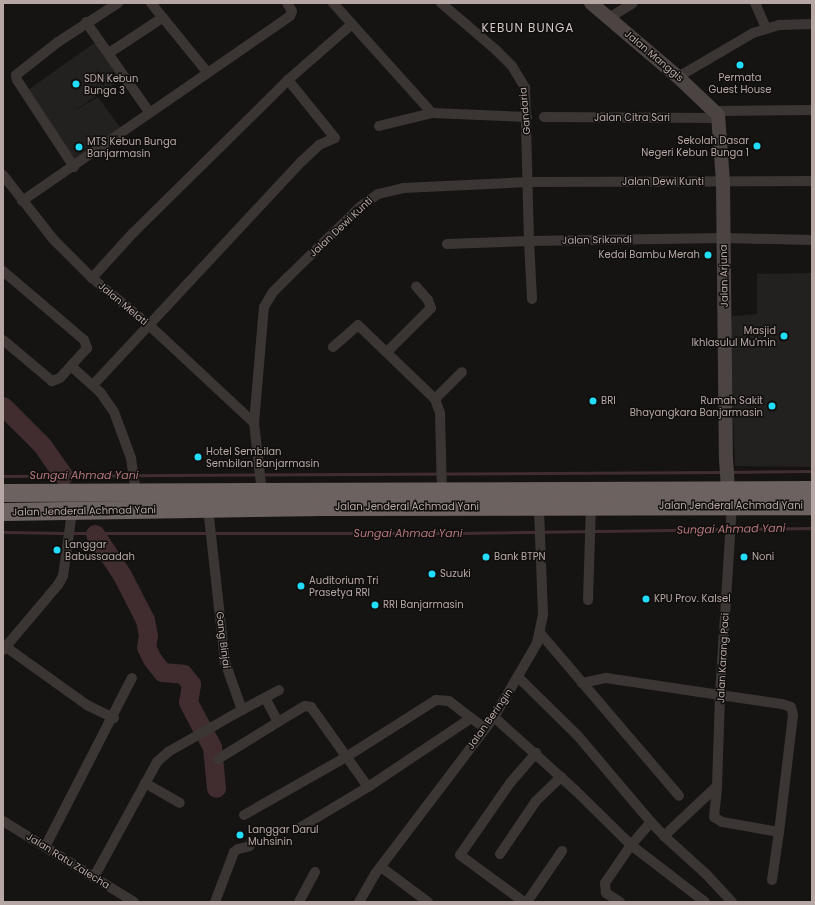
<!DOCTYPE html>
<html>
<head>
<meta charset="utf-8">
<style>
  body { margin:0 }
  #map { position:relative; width:815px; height:905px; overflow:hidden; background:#151413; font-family:Poppins,sans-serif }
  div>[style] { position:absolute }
  .built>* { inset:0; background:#22211f }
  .stream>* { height:3px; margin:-1.5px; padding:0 1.5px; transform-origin:1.5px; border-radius:1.5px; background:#412d2f }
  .river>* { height:19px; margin:-9.5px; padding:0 9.5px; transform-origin:9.5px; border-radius:9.5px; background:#412d2f }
  .street>* { height:10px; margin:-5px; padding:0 5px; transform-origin:5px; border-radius:5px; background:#3b3634 }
  .secondary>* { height:14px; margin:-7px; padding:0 7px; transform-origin:7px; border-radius:7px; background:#4b4442 }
  .highway>* { height:18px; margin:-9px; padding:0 9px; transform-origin:9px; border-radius:9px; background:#6c6260 }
  .dots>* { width:11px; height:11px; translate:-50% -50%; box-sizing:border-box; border:2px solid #100f0e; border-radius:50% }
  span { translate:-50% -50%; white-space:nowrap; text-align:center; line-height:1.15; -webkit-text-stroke:3px #100f0e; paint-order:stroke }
  .street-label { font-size:10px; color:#b7a7a4 }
  .poi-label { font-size:10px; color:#b7a7a4 }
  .left { translate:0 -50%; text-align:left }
  .right { translate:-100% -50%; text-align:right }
  .water-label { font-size:11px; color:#b5777a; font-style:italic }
  .quarter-label { font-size:12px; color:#d2c8c5; letter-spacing:1px }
  .frame { position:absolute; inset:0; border:4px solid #b7a7a4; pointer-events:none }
</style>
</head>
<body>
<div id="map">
  <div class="built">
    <div style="clip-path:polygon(97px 41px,124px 78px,72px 112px,98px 97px,122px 130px,72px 163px,28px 90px)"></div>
    <div style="clip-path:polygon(812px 273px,812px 467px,735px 466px,730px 345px,732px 316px,757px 314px,757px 274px)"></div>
  </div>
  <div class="stream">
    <div style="left:730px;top:472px;width:82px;rotate:-0.7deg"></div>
    <div style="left:3px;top:476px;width:719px;rotate:-0.32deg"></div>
    <div style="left:3px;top:532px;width:63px;rotate:0.9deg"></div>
    <div style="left:72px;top:533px;width:388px"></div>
    <div style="left:460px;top:533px;width:352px;rotate:-0.8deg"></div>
  </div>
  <div class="river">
    <div style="left:3px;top:406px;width:55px;rotate:45deg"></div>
    <div style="left:42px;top:445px;width:37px;rotate:55deg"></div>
    <div style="left:95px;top:534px;width:49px;rotate:56.6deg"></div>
    <div style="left:122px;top:575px;width:51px;rotate:62.9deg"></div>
    <div style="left:145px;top:620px;width:15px;rotate:79deg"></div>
    <div style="left:148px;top:635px;width:12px;rotate:99deg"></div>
    <div style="left:146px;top:647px;width:13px;rotate:63deg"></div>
    <div style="left:152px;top:659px;width:16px;rotate:52deg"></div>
    <div style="left:162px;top:672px;width:21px;rotate:5deg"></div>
    <div style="left:183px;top:674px;width:13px;rotate:51deg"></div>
    <div style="left:191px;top:684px;width:18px;rotate:99deg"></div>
    <div style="left:188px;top:702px;width:51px;rotate:61.9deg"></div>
    <div style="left:212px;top:747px;width:41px;rotate:84.4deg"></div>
  </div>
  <div class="street">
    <div style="left:151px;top:3px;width:89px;rotate:50.9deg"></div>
    <div style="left:333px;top:3px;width:148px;rotate:48deg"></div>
    <div style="left:432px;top:113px;width:95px;rotate:2.4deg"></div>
    <div style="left:441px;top:3px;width:72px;rotate:40.5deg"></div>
    <div style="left:496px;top:50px;width:23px;rotate:45deg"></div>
    <div style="left:512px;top:66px;width:26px;rotate:59deg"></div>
    <div style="left:525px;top:88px;width:153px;rotate:88.5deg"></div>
    <div style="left:529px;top:241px;width:195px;rotate:-0.9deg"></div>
    <div style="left:724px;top:238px;width:88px;rotate:1.3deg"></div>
    <div style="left:755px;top:3px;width:27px;rotate:66deg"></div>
    <div style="left:609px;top:18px;width:28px;rotate:-32deg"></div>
    <div style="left:86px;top:22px;width:111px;rotate:54.9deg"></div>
    <div style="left:109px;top:53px;width:64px;rotate:-33.4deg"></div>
    <div style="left:678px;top:77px;width:87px;rotate:-30.4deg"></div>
    <div style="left:753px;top:33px;width:28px;rotate:-17deg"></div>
    <div style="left:780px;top:25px;width:32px;rotate:-2deg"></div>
    <div style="left:716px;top:111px;width:96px;rotate:-0.6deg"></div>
    <div style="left:544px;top:117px;width:175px;rotate:0.3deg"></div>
    <div style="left:379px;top:126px;width:55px;rotate:-13.8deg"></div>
    <div style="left:74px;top:167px;width:104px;rotate:-123.2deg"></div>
    <div style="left:17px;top:80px;width:5px;rotate:-101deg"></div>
    <div style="left:16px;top:75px;width:53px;rotate:-38.2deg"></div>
    <div style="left:58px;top:42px;width:72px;rotate:-33deg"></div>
    <div style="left:3px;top:175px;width:83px;rotate:51.9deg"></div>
    <div style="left:54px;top:240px;width:54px;rotate:45deg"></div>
    <div style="left:92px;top:278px;width:74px;rotate:39.5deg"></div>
    <div style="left:149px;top:325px;width:144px;rotate:43deg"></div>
    <div style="left:22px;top:201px;width:326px;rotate:-34.6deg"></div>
    <div style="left:290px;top:16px;width:5px;rotate:-68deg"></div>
    <div style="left:292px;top:11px;width:9px;rotate:-122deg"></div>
    <div style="left:447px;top:244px;width:82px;rotate:-2.1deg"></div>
    <div style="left:529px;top:241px;width:58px;rotate:87deg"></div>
    <div style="left:3px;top:271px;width:106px;rotate:40.4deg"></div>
    <div style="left:84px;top:340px;width:9px;rotate:69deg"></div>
    <div style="left:87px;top:348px;width:40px;rotate:132deg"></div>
    <div style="left:60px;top:378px;width:9px;rotate:159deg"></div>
    <div style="left:52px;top:381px;width:64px;rotate:-140.1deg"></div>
    <div style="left:92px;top:278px;width:61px;rotate:-47.7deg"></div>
    <div style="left:133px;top:233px;width:218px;rotate:-44.6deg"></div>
    <div style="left:288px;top:80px;width:85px;rotate:-41.2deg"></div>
    <div style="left:333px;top:347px;width:33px;rotate:-41deg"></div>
    <div style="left:358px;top:325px;width:107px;rotate:43.9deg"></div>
    <div style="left:435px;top:399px;width:15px;rotate:70deg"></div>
    <div style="left:440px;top:413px;width:80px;rotate:88.6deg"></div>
    <div style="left:387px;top:352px;width:62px;rotate:-45deg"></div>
    <div style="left:431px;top:308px;width:9px;rotate:-111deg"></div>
    <div style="left:428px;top:300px;width:18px;rotate:-131deg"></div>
    <div style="left:71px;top:366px;width:39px;rotate:42deg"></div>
    <div style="left:100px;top:392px;width:24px;rotate:55deg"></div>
    <div style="left:114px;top:412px;width:49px;rotate:69.7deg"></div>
    <div style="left:131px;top:458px;width:35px;rotate:82deg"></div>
    <div style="left:93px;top:385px;width:306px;rotate:-47deg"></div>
    <div style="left:302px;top:161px;width:23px;rotate:-43deg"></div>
    <div style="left:319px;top:145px;width:17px;rotate:-24deg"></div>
    <div style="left:335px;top:138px;width:75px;rotate:-129deg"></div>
    <div style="left:435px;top:399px;width:38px;rotate:-45deg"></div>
    <div style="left:262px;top:493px;width:70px;rotate:-96.5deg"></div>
    <div style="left:254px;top:423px;width:116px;rotate:-85.1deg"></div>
    <div style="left:264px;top:307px;width:17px;rotate:-59deg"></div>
    <div style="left:273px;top:292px;width:21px;rotate:-45deg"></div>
    <div style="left:288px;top:277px;width:102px;rotate:-44.2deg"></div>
    <div style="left:361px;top:206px;width:21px;rotate:-35deg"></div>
    <div style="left:378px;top:194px;width:26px;rotate:-13deg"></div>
    <div style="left:403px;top:188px;width:125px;rotate:-2.7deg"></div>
    <div style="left:528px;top:182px;width:284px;rotate:-0.2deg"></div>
    <div style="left:588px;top:600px;width:93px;rotate:-88.2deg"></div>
    <div style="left:540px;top:633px;width:214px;rotate:49.5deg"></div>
    <div style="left:6px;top:647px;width:100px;rotate:35.6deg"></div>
    <div style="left:87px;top:705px;width:30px;rotate:26deg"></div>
    <div style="left:3px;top:650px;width:85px;rotate:-49.8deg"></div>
    <div style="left:58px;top:585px;width:10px;rotate:-61deg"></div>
    <div style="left:63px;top:576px;width:65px;rotate:-82deg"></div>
    <div style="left:518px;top:677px;width:84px;rotate:44.5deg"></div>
    <div style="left:578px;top:736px;width:113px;rotate:49.7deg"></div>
    <div style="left:582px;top:683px;width:25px;rotate:-12deg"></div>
    <div style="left:606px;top:678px;width:115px;rotate:8.5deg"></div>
    <div style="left:720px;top:695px;width:63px;rotate:8.3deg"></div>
    <div style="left:782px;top:704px;width:9px;rotate:18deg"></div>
    <div style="left:791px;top:707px;width:8px;rotate:76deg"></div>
    <div style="left:793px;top:715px;width:118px;rotate:96.8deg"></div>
    <div style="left:779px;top:832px;width:58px;rotate:-170deg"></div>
    <div style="left:722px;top:822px;width:9px;rotate:-148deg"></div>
    <div style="left:714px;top:817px;width:31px;rotate:-84deg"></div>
    <div style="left:717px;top:786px;width:91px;rotate:-88.1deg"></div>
    <div style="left:720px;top:695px;width:189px;rotate:-86.4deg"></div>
    <div style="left:242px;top:710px;width:42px;rotate:-28.4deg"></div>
    <div style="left:494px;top:717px;width:109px;rotate:42deg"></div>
    <div style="left:575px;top:790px;width:78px;rotate:44.5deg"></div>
    <div style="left:631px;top:845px;width:93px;rotate:37.6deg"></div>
    <div style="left:278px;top:722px;width:31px;rotate:-31deg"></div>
    <div style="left:305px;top:706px;width:6px;rotate:9deg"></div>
    <div style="left:311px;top:707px;width:98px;rotate:54.5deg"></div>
    <div style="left:218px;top:759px;width:70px;rotate:-31.7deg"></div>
    <div style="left:278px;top:722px;width:27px;rotate:-118deg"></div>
    <div style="left:145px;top:783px;width:40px;rotate:29.7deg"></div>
    <div style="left:717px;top:786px;width:73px;rotate:136.7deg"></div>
    <div style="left:664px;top:836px;width:57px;rotate:42.1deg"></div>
    <div style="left:706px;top:874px;width:38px;rotate:47deg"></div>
    <div style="left:244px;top:815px;width:117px;rotate:-29.6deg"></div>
    <div style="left:346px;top:757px;width:107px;rotate:-32.3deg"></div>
    <div style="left:436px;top:700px;width:13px;rotate:4deg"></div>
    <div style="left:449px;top:701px;width:28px;rotate:38deg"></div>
    <div style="left:3px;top:821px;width:154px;rotate:31.7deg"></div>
    <div style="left:301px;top:827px;width:78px;rotate:-30.8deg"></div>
    <div style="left:368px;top:787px;width:124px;rotate:-33.8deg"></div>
    <div style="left:471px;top:718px;width:17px;rotate:36deg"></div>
    <div style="left:45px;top:847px;width:190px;rotate:-62.8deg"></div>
    <div style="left:500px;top:854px;width:64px;rotate:-55.8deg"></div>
    <div style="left:536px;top:801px;width:35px;rotate:-44deg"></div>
    <div style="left:381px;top:867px;width:59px;rotate:36.7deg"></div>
    <div style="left:94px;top:877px;width:131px;rotate:-61.3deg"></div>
    <div style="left:157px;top:762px;width:15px;rotate:-42deg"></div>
    <div style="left:168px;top:752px;width:85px;rotate:-29.6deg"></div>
    <div style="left:242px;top:710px;width:51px;rotate:-109.5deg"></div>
    <div style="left:225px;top:662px;width:154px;rotate:-96.3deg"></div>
    <div style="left:772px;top:880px;width:49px;rotate:-81.7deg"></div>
    <div style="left:215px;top:902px;width:53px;rotate:-69.2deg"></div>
    <div style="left:234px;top:852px;width:5px;rotate:-37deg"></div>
    <div style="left:238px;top:849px;width:12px;rotate:-14deg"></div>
    <div style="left:299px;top:902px;width:34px;rotate:-62deg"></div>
    <div style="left:359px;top:902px;width:32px;rotate:-60deg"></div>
    <div style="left:375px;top:874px;width:197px;rotate:-52.8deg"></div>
    <div style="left:494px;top:717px;width:86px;rotate:-59.8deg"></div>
    <div style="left:537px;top:643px;width:30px;rotate:-78deg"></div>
    <div style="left:543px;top:614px;width:106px;rotate:-92.2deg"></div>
    <div style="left:524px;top:902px;width:79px;rotate:-143.7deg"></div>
    <div style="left:460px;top:855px;width:88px;rotate:-55.2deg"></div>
    <div style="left:510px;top:783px;width:40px;rotate:-49deg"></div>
    <div style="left:527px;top:902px;width:62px;rotate:-55.5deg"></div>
    <div style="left:620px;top:902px;width:17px;rotate:-147deg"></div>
    <div style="left:606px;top:893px;width:10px;rotate:-96deg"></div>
    <div style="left:605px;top:883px;width:46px;rotate:-55.6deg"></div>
    <div style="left:631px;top:845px;width:30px;rotate:-49deg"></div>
    <div style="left:651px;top:822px;width:19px;rotate:47deg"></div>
  </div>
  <div class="secondary">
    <div style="left:591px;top:3px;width:114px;rotate:40.4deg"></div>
    <div style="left:678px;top:77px;width:55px;rotate:43.5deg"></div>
    <div style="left:718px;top:115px;width:67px;rotate:85.7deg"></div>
    <div style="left:723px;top:182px;width:277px;rotate:89.4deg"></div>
    <div style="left:726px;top:459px;width:30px;rotate:86deg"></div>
  </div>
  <div class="highway">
    <div style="left:3px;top:493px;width:809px;rotate:-0.21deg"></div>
    <div style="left:3px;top:512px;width:320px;rotate:-0.9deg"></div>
    <div style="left:323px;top:507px;width:489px;rotate:-0.1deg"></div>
  </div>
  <div class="dots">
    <div style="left:740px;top:65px;background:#21ddff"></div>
    <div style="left:76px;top:84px;background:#21ddff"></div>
    <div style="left:757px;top:146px;background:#21ddff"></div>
    <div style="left:79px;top:147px;background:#21ddff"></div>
    <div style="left:708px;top:255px;background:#21ddff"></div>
    <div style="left:784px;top:336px;background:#21ddff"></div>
    <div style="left:593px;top:401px;background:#21ddff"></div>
    <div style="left:772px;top:406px;background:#21ddff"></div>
    <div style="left:198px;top:457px;background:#21ddff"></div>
    <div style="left:57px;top:550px;background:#21ddff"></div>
    <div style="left:486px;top:557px;background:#21ddff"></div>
    <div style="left:744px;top:557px;background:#21ddff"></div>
    <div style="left:432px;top:574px;background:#21ddff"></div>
    <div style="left:301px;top:586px;background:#21ddff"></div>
    <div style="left:646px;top:599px;background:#21ddff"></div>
    <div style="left:375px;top:605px;background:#21ddff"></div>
    <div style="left:240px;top:835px;background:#21ddff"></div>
  </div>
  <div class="street-label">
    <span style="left:654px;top:56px;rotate:40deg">Jalan Manggis</span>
    <span style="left:525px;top:111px;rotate:-95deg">Gandaria</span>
    <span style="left:632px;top:118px">Jalan Citra Sari</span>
    <span style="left:663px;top:182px">Jalan Dewi Kunti</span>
    <span style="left:341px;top:227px;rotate:-43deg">Jalan Dewi Kunti</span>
    <span style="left:597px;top:240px;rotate:-1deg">Jalan Srikandi</span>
    <span style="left:724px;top:276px;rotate:-91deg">Jalan Arjuna</span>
    <span style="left:123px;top:304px;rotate:40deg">Jalan Melati</span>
    <span style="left:731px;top:506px">Jalan Jenderal Achmad Yani</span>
    <span style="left:407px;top:507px">Jalan Jenderal Achmad Yani</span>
    <span style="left:84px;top:511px;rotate:-1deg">Jalan Jenderal Achmad Yani</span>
    <span style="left:223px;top:640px;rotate:83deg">Gang Binjai</span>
    <span style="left:723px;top:658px;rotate:-87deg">Jalan Karang Paci</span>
    <span style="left:490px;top:719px;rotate:-55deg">Jalan Beringin</span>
    <span style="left:68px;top:861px;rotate:32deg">Jalan Ratu Zalecha</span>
  </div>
  <div class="poi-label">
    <span style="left:740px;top:83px">Permata<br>Guest House</span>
    <span class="left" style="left:84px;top:84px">SDN Kebun<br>Bunga 3</span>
    <span class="right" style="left:749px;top:146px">Sekolah Dasar<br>Negeri Kebun Bunga 1</span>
    <span class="left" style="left:87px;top:147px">MTS Kebun Bunga<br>Banjarmasin</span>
    <span class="right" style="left:700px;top:255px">Kedai Bambu Merah</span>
    <span class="right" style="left:776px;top:336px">Masjid<br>Ikhlasulul Mu'min</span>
    <span class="right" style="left:763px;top:406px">Rumah Sakit<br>Bhayangkara Banjarmasin</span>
    <span class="left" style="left:601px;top:401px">BRI</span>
    <span class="left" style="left:206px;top:457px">Hotel Sembilan<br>Sembilan Banjarmasin</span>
    <span class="left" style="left:65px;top:550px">Langgar<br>Babussaadah</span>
    <span class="left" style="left:494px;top:557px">Bank BTPN</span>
    <span class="left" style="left:752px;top:557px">Noni</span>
    <span class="left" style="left:440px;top:574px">Suzuki</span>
    <span class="left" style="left:309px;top:586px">Auditorium Tri<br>Prasetya RRI</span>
    <span class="left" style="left:654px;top:599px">KPU Prov. Kalsel</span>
    <span class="left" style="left:383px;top:605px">RRI Banjarmasin</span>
    <span class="left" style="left:248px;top:835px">Langgar Darul<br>Muhsinin</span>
  </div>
  <div class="water-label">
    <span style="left:84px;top:475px">Sungai Ahmad Yani</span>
    <span style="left:731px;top:529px;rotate:-1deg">Sungai Ahmad Yani</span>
    <span style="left:408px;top:533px">Sungai Ahmad Yani</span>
  </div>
  <div class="quarter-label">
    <span style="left:528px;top:28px">KEBUN BUNGA</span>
  </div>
  <div class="frame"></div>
</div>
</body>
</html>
